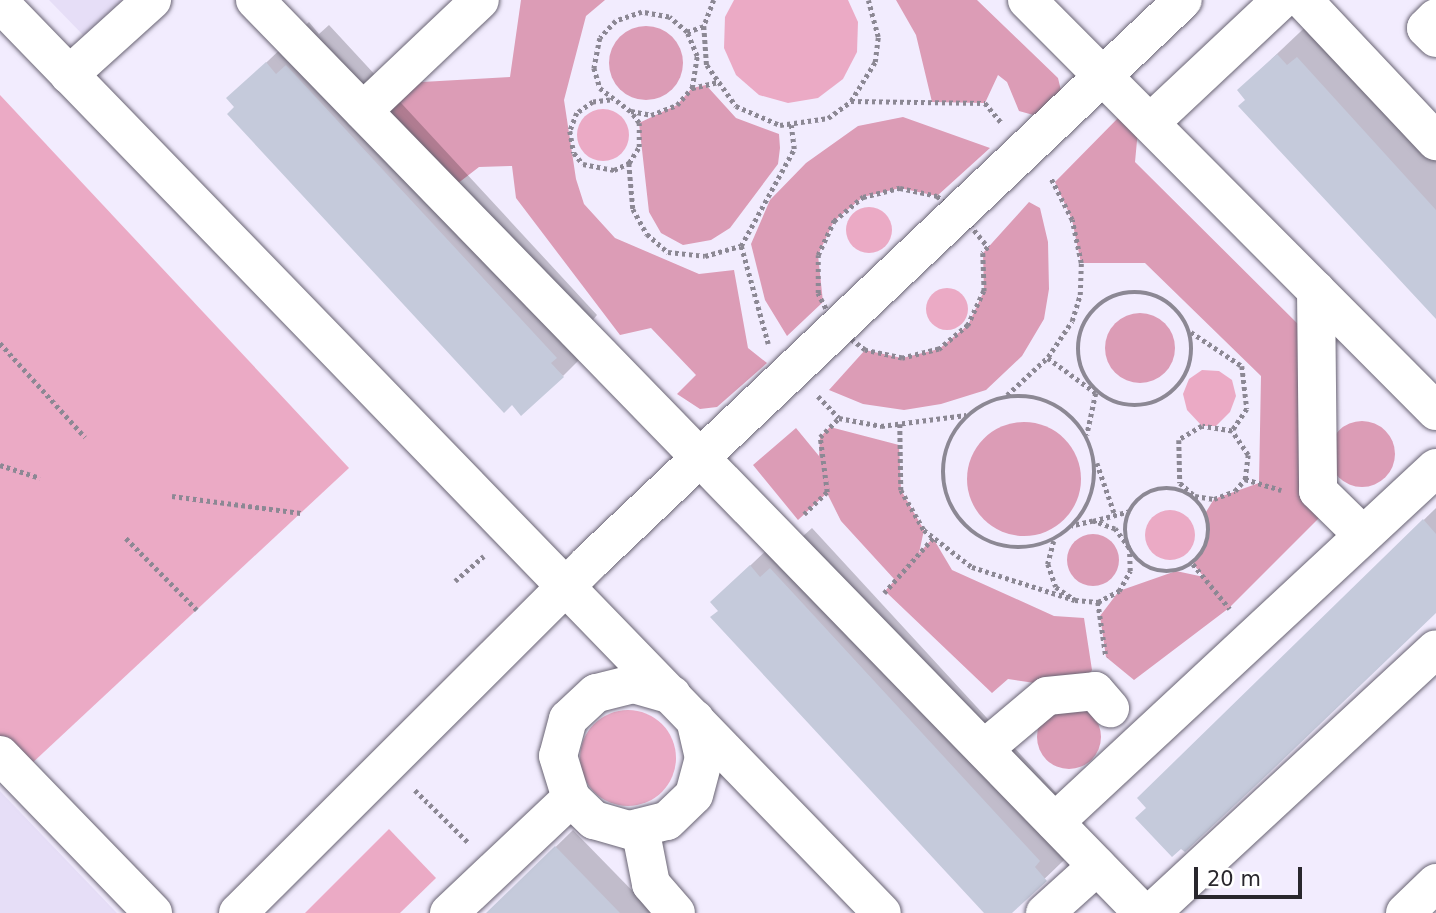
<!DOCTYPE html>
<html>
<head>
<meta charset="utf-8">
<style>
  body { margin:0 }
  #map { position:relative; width:1436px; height:913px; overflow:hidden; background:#f2ecfe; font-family:"DejaVu Sans",sans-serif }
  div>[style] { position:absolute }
  .built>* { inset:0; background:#e6def7 }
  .green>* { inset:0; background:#ebaac5 }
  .round { border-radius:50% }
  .forest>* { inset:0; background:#dc9cb6 }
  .shadow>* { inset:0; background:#0003 }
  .building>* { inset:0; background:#c5cadb }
  .path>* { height:4.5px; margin-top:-2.25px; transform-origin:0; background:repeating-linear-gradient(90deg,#8c8894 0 3.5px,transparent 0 7px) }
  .path>.ring { margin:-2.25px; padding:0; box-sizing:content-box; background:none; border:4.5px solid #8c8894; border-radius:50% }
  .roads { filter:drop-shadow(0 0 2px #696473) drop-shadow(0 0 2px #696473) }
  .minor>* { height:38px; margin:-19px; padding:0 19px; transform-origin:19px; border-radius:19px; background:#fff }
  span { translate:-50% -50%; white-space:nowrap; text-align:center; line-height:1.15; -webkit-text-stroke:5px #fff; paint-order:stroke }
  .scale { position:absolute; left:1194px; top:867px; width:108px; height:32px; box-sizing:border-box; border:4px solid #29272d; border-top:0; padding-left:9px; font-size:21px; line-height:24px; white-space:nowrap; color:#29272d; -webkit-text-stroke:5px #fff; paint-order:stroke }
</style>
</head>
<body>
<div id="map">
  <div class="built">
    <div style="clip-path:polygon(49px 0,122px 0,84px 36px)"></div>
    <div style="clip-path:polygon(0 791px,117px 913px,0 913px)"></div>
  </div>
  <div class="green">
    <div style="clip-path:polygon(734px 0,848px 0,858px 22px,857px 52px,843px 79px,818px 98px,788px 103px,759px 95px,736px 75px,724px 48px,725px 17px)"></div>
    <div style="clip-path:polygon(0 95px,349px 468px,29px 766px,0 736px)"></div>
    <div class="round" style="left:577px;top:109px;width:52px;height:52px"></div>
    <div class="round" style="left:846px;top:207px;width:46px;height:46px"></div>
    <div class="round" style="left:926px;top:288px;width:42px;height:42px"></div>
    <div style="clip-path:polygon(1202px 370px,1219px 371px,1232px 380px,1236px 396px,1230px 412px,1216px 426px,1202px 426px,1187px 410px,1183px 394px,1189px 379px)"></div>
    <div class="round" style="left:1145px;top:510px;width:50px;height:50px"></div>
    <div class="round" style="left:580px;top:710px;width:96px;height:96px"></div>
    <div style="clip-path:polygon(389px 829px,436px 878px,400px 913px,305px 913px)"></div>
  </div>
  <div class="forest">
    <div style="clip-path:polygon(521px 0,605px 0,586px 16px,564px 100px,576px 179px,584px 204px,615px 238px,699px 274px,734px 270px,748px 348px,767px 363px,717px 407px,700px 409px,677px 394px,696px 375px,651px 328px,620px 335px,516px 198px,512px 166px,479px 167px,444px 194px,364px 111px,403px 73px,422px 82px,510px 77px)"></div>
    <div style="clip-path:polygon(896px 0,977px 0,1058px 78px,1063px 99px,1044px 118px,1019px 111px,1007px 82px,998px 75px,985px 103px,932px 102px,916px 35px)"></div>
    <div class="round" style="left:609px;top:26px;width:74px;height:74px"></div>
    <div style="clip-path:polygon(706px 85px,736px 118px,779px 134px,780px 148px,778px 164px,730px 228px,711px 240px,683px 245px,661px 233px,649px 212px,639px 123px,677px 105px,692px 88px)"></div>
    <div style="clip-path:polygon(1120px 116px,1138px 130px,1135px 162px,1307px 333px,1319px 518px,1229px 608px,1134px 680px,1106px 657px,1100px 616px,1119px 591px,1176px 571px,1204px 577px,1193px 564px,1205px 549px,1209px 531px,1206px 512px,1214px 499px,1259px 483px,1261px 376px,1145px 263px,1081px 263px,1072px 220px,1055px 182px)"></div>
    <div style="clip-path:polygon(903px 117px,990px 148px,937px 196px,900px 188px,863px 197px,834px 221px,818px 255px,823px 302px,787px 336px,765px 300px,751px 244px,770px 200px,806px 163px,858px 126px)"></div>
    <div style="clip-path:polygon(1029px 202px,1040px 208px,1048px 242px,1049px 289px,1044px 319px,1022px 356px,986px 390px,941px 404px,904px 410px,863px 404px,829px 390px,865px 350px,902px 358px,939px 349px,968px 325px,984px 291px,983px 253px)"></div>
    <div class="round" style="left:1105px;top:313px;width:70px;height:70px"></div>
    <div class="round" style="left:1329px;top:421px;width:66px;height:66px"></div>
    <div class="round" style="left:967px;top:422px;width:114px;height:114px"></div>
    <div style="clip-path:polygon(830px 427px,899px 445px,901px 490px,924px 530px,919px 553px,933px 538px,952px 570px,1054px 616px,1084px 618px,1092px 670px,1082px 690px,1008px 679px,992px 693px,885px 591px,895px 580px,841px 521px,827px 493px,798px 520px,753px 465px,796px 428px,819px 456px,820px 437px)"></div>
    <div class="round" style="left:1067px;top:534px;width:52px;height:52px"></div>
    <div class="round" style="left:1037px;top:705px;width:64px;height:64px"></div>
  </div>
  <div class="shadow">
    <div style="clip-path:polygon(1319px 14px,1436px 122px,1436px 318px,1239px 90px)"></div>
    <div style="clip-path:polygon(309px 22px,319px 34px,329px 25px,597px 315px,592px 321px,604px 335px,563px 376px,229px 98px)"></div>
    <div style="clip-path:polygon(1436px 508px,1436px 610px,1148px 808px,1180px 757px)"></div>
    <div style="clip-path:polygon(792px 526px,802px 537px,812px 528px,1080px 819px,1087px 838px,1009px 913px,986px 913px,712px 602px)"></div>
    <div style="clip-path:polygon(573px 830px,654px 913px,488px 913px)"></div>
  </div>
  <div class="building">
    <div style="clip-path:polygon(1277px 54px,1287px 65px,1297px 57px,1436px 210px,1436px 319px,1238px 106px,1245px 100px,1237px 90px)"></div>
    <div style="clip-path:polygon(266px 62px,276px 74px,286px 65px,557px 358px,551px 363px,564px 377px,521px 416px,512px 405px,504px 413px,227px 114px,234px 107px,226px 98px)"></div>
    <div style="clip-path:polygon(1423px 519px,1436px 534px,1436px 613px,1269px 773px,1185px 852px,1181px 849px,1172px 857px,1135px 818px,1146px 808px,1137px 798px)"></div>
    <div style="clip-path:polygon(750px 565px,760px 577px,770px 568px,1040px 861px,1035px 867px,1047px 881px,1012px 913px,984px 913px,710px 617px,718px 611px,710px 602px)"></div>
    <div style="clip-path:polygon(555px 846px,620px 913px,486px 913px)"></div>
  </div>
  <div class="path">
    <div style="left:714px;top:0;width:28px;rotate:111deg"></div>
    <div style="left:704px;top:26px;width:39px;rotate:86deg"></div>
    <div style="left:707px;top:65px;width:50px;rotate:54.7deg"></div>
    <div style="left:736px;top:106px;width:48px;rotate:23.4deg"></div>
    <div style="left:780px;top:125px;width:49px;rotate:-8.3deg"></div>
    <div style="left:828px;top:118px;width:29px;rotate:-36deg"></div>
    <div style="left:851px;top:101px;width:46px;rotate:-58.4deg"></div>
    <div style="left:875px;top:62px;width:25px;rotate:-83deg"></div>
    <div style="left:878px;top:37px;width:38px;rotate:-105deg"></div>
    <div style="left:687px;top:32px;width:18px;rotate:-19deg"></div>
    <div style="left:692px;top:88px;width:32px;rotate:-81deg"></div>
    <div style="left:697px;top:56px;width:26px;rotate:-113deg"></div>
    <div style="left:687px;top:32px;width:23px;rotate:-140deg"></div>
    <div style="left:669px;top:17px;width:27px;rotate:-170deg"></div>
    <div style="left:642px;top:12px;width:28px;rotate:161deg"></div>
    <div style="left:616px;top:21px;width:23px;rotate:133deg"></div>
    <div style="left:600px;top:38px;width:31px;rotate:101deg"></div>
    <div style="left:594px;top:68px;width:21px;rotate:73deg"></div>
    <div style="left:600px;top:88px;width:39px;rotate:37deg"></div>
    <div style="left:631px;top:111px;width:20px;rotate:11deg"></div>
    <div style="left:651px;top:115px;width:28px;rotate:-21deg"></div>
    <div style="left:677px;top:105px;width:23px;rotate:-49deg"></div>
    <div style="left:692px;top:88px;width:28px;rotate:-13deg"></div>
    <div style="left:610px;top:100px;width:17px;rotate:173deg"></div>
    <div style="left:593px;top:102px;width:19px;rotate:145deg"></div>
    <div style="left:577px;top:113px;width:19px;rotate:111deg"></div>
    <div style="left:570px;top:131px;width:22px;rotate:80deg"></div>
    <div style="left:574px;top:153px;width:14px;rotate:51deg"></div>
    <div style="left:583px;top:164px;width:32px;rotate:11deg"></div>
    <div style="left:614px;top:170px;width:17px;rotate:-25deg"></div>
    <div style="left:629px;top:163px;width:19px;rotate:-58deg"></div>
    <div style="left:639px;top:147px;width:24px;rotate:-90deg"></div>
    <div style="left:639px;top:123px;width:14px;rotate:-126deg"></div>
    <div style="left:851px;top:101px;width:134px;rotate:0.9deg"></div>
    <div style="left:985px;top:103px;width:26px;rotate:50deg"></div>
    <div style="left:629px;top:163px;width:46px;rotate:85deg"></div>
    <div style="left:633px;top:209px;width:29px;rotate:61deg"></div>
    <div style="left:647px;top:234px;width:28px;rotate:41deg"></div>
    <div style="left:668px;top:252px;width:37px;rotate:6deg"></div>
    <div style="left:705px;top:256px;width:37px;rotate:-16deg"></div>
    <div style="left:900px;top:188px;width:38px;rotate:12deg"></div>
    <div style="left:937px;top:196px;width:30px;rotate:37deg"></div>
    <div style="left:961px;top:214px;width:43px;rotate:50.7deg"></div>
    <div style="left:988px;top:247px;width:8px;rotate:130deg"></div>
    <div style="left:983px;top:253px;width:38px;rotate:88deg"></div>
    <div style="left:984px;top:291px;width:38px;rotate:115deg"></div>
    <div style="left:968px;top:325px;width:38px;rotate:140deg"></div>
    <div style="left:939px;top:349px;width:38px;rotate:166deg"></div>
    <div style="left:902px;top:358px;width:38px;rotate:-168deg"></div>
    <div style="left:865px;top:350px;width:38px;rotate:-143deg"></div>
    <div style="left:835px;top:327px;width:38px;rotate:-117deg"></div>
    <div style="left:818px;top:293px;width:38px;rotate:-90deg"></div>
    <div style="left:818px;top:255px;width:38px;rotate:-65deg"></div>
    <div style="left:834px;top:221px;width:38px;rotate:-40deg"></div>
    <div style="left:863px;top:197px;width:38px;rotate:-14deg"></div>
    <div class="ring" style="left:1078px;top:292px;width:109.5px;height:109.5px"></div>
    <div style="left:1191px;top:332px;width:61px;rotate:33.7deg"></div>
    <div style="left:1242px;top:366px;width:43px;rotate:83.4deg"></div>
    <div style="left:1247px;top:409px;width:27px;rotate:124deg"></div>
    <div style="left:0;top:343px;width:127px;rotate:47.9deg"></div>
    <div style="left:768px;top:344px;width:102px;rotate:-105.4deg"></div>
    <div style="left:741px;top:246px;width:111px;rotate:-61.3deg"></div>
    <div style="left:794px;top:149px;width:24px;rotate:-97deg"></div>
    <div style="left:1048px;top:358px;width:59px;rotate:36.1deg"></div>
    <div style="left:1096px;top:393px;width:43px;rotate:102.1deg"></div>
    <div style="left:1007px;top:395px;width:56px;rotate:-42.8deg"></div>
    <div style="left:1048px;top:357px;width:43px;rotate:-56.3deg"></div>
    <div style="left:1072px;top:321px;width:27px;rotate:-73deg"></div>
    <div style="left:1080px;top:295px;width:32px;rotate:-88deg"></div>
    <div style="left:1081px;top:263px;width:44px;rotate:-101.8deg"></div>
    <div style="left:1072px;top:220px;width:48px;rotate:-117.1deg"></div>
    <div style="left:818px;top:396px;width:30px;rotate:46deg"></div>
    <div style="left:839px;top:418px;width:43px;rotate:10.8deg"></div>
    <div style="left:881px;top:426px;width:86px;rotate:-7.4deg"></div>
    <div class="ring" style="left:943px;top:396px;width:147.5px;height:147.5px"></div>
    <div style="left:900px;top:424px;width:66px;rotate:89.1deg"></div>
    <div style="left:901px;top:490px;width:46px;rotate:60.1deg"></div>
    <div style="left:924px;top:530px;width:61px;rotate:37.6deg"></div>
    <div style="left:972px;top:567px;width:108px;rotate:17.8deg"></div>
    <div style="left:1097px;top:463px;width:55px;rotate:70.9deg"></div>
    <div style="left:0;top:465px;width:42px;rotate:18deg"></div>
    <div style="left:1245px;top:479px;width:24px;rotate:-83deg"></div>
    <div style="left:1248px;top:455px;width:29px;rotate:-124deg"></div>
    <div style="left:1232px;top:431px;width:30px;rotate:-171deg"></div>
    <div style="left:1202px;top:426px;width:27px;rotate:149deg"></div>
    <div style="left:1179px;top:440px;width:43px;rotate:88.7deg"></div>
    <div style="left:1180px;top:483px;width:20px;rotate:41deg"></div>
    <div style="left:1195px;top:496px;width:19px;rotate:9deg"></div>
    <div style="left:1214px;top:499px;width:22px;rotate:-21deg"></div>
    <div style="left:1235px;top:491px;width:16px;rotate:-50deg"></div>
    <div style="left:1245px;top:479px;width:38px;rotate:17deg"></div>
    <div class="ring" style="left:1125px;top:488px;width:79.5px;height:79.5px"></div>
    <div style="left:172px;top:496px;width:130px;rotate:7.5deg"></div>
    <div style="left:804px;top:514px;width:32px;rotate:-44deg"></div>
    <div style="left:827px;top:492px;width:55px;rotate:-97.3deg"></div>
    <div style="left:820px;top:437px;width:27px;rotate:-45deg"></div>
    <div style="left:1093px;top:521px;width:38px;rotate:-15deg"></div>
    <div style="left:126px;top:538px;width:101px;rotate:45.4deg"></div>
    <div style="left:1054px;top:541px;width:24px;rotate:105deg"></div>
    <div style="left:1048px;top:564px;width:24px;rotate:71deg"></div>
    <div style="left:1056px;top:587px;width:23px;rotate:34deg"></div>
    <div style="left:1075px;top:600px;width:23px;rotate:5deg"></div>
    <div style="left:1098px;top:602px;width:24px;rotate:-28deg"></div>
    <div style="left:1119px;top:591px;width:23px;rotate:-61deg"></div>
    <div style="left:1130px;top:571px;width:23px;rotate:-92deg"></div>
    <div style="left:1129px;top:548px;width:24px;rotate:-126deg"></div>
    <div style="left:1115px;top:529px;width:23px;rotate:-160deg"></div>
    <div style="left:1093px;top:521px;width:22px;rotate:167deg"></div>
    <div style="left:1193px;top:564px;width:58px;rotate:50.6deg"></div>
    <div style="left:455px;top:581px;width:38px;rotate:-41deg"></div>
    <div style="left:884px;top:593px;width:74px;rotate:-48.3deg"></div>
    <div style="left:1098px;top:602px;width:56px;rotate:81.7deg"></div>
    <div style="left:415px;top:790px;width:76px;rotate:44.5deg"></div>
  </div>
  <div class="roads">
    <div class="minor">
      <div style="left:255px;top:0;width:1274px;rotate:45.8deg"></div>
      <div style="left:1027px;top:0;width:580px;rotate:45.14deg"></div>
      <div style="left:1303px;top:0;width:194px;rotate:46.7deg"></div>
      <div style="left:0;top:3px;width:1267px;rotate:45.9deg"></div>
      <div style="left:1436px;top:18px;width:14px;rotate:135deg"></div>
      <div style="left:1426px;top:28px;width:14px;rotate:45deg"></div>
      <div style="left:69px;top:75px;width:112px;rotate:-42.1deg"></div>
      <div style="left:363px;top:111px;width:161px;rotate:-43.5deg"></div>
      <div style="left:1150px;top:123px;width:180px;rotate:-43.2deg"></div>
      <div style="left:1316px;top:290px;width:201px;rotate:89.4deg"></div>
      <div style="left:1318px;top:491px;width:63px;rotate:44.4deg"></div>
      <div style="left:672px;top:695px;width:41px;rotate:-164.2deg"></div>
      <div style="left:633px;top:684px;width:38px;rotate:166deg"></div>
      <div style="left:596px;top:693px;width:38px;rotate:137deg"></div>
      <div style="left:568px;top:719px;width:38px;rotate:105deg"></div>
      <div style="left:558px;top:756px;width:44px;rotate:72.8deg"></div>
      <div style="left:571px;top:798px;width:32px;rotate:44deg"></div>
      <div style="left:594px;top:820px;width:37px;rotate:16deg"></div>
      <div style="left:630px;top:830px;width:38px;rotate:-14deg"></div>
      <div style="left:667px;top:821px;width:37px;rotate:-44deg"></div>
      <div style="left:694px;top:795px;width:38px;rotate:-75deg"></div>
      <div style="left:704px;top:758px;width:40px;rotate:-103deg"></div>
      <div style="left:984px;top:749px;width:82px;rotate:-40.1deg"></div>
      <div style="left:1047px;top:696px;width:48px;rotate:-5.9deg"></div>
      <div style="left:1095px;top:691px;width:23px;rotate:49deg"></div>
      <div style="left:0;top:755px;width:220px;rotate:45.9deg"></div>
      <div style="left:1055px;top:822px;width:520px;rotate:-42.9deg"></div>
      <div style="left:640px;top:828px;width:57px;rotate:78.9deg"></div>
      <div style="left:651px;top:884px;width:38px;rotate:49deg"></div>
      <div style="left:238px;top:913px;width:496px;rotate:-44.9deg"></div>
      <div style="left:589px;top:563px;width:818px;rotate:-43.47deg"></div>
      <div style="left:449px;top:913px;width:168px;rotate:-43.3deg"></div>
      <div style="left:1045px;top:913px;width:70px;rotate:-42.1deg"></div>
      <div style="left:1151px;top:913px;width:388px;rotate:-42.8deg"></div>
      <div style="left:1405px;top:913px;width:43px;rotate:-44.1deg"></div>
    </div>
  </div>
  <div class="scale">20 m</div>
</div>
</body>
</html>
